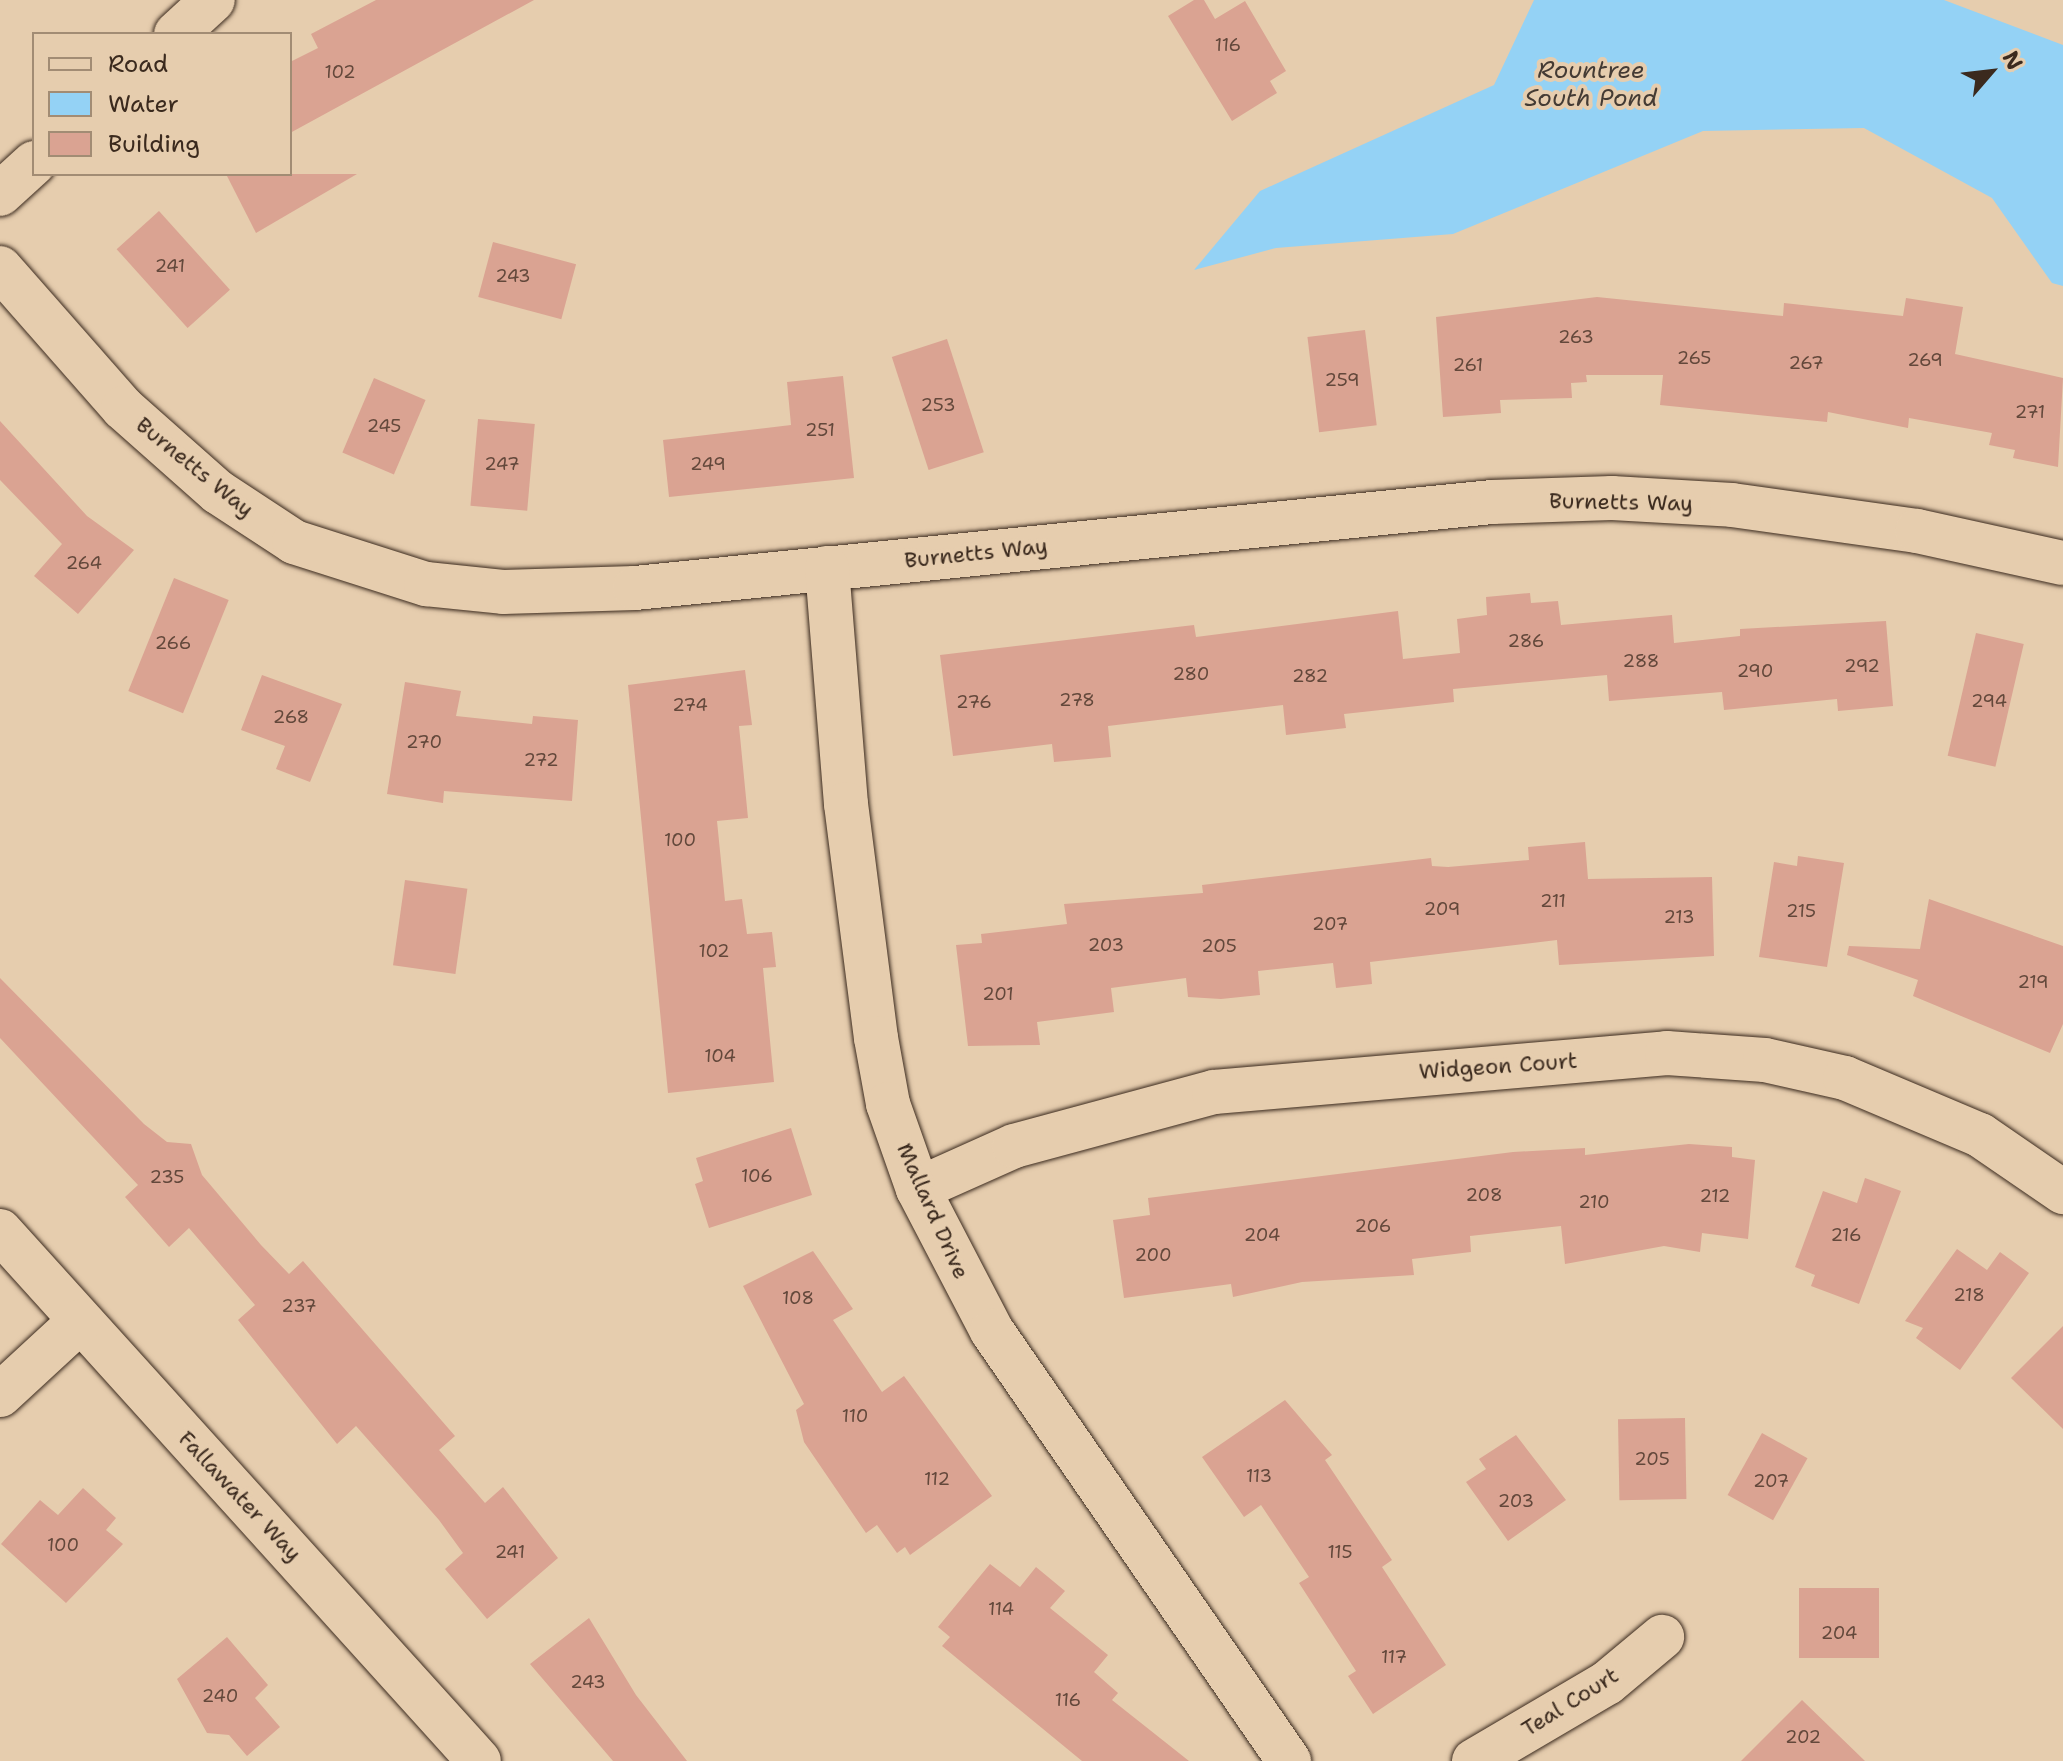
<!DOCTYPE html>
<html>
<head>
<meta charset="utf-8">
<style>
  body { margin:0 }
  #map { position:relative; width:2063px; height:1761px; overflow:hidden; background:#e6cdae; font-family:"Shantell Sans",sans-serif }
  div>[style] { position:absolute }
  .water>* { inset:0; background:#94d2f5 }
  .building>* { inset:0; background:#daa392; transform-origin:0 0 }
  .roads { filter:drop-shadow(0 0 2px #3b2a1e) drop-shadow(0 0 2px #3b2a1e) }
  .minor>* { height:44px; margin:-22px; padding:0 22px; transform-origin:22px; border-radius:22px; background:#e6cdae }
  span { translate:-50% -50%; white-space:nowrap; text-align:center; line-height:1.15; -webkit-text-stroke:8px #e6cdae; paint-order:stroke }
  .number-label { font-size:18px; color:#63483b }
  .number-label span { -webkit-text-stroke-width:0 }
  .street-label { font-size:22px; color:#3b2a1e }
  .water-label { font-size:24px; color:#443b34; font-style:italic }
  .legend { position:absolute; left:32px; top:32px; width:260px; height:144px; box-sizing:border-box; background:#e6cdae; border:2px solid #a28c74; margin:0; padding:10px 14px; list-style:none; font-size:24px; color:#3b2a1e }
  .legend li { display:flex; align-items:center; gap:16px; height:40px }
  .legend b { width:40px; border:2px solid #a28c74 }
  .north { position:absolute; left:1951px; top:32px; width:80px; height:80px; -webkit-text-stroke:6px #e6cdae; paint-order:stroke; rotate:62deg; font-size:22px; font-weight:700; line-height:32px; text-align:center; color:#3b2a1e }
  .north::after { content:''; display:block; margin:auto; width:28px; height:36px; background:#3b2a1e; clip-path:polygon(50% 0,100% 100%,50% 72%,0 100%) }
</style>
</head>
<body>
<div id="map">
  <div class="water">
    <div style="clip-path:polygon(1534px 0,1944px 0,2063px 45px,2063px 286px,2052px 283px,1992px 198px,1864px 128px,1703px 131px,1453px 234px,1276px 248px,1194px 270px,1260px 191px,1494px 85px)"></div>
  </div>
  <div class="building">
    <div style="clip-path:polygon(376px 0,534px 0,290px 133px,290px 62px,318px 48px,311px 34px)"></div>
    <div style="clip-path:polygon(1194px 0,1204px 0,1215px 19px,1245px 1px,1286px 71px,1270px 81px,1277px 93px,1232px 121px,1168px 16px)"></div>
    <div style="clip-path:polygon(226px 174px,357px 174px,256px 233px)"></div>
    <div style="left:159px;top:211px;width:106px;height:57px;rotate:48deg"></div>
    <div style="left:493px;top:242px;width:86px;height:57px;rotate:15deg"></div>
    <div style="clip-path:polygon(1597px 297px,1783px 316px,1784px 303px,1903px 316px,1906px 298px,1963px 307px,1955px 354px,2063px 378px,2058px 467px,2013px 458px,2015px 450px,1989px 445px,1992px 433px,1909px 418px,1908px 428px,1828px 412px,1827px 422px,1660px 405px,1663px 375px,1586px 375px,1587px 382px,1571px 383px,1572px 398px,1500px 400px,1501px 413px,1443px 417px,1436px 317px)"></div>
    <div style="left:1365px;top:330px;width:96px;height:58px;rotate:83deg"></div>
    <div style="left:947px;top:339px;width:119px;height:58px;rotate:72deg"></div>
    <div style="clip-path:polygon(843px 376px,854px 478px,669px 497px,663px 440px,791px 425px,787px 382px)"></div>
    <div style="left:374px;top:378px;width:56px;height:81px;rotate:23deg"></div>
    <div style="left:478px;top:419px;width:57px;height:87px;rotate:5deg"></div>
    <div style="clip-path:polygon(0 421px,87px 516px,134px 550px,78px 614px,34px 576px,62px 544px,0 480px)"></div>
    <div style="left:174px;top:578px;width:59px;height:122px;rotate:22deg"></div>
    <div style="clip-path:polygon(1530px 593px,1531px 603px,1558px 601px,1561px 625px,1672px 615px,1674px 643px,1740px 636px,1740px 629px,1886px 621px,1893px 706px,1838px 711px,1837px 699px,1724px 710px,1722px 692px,1609px 701px,1607px 675px,1453px 689px,1454px 702px,1344px 714px,1346px 728px,1286px 735px,1283px 705px,1108px 726px,1111px 757px,1054px 762px,1052px 744px,953px 756px,940px 655px,1194px 625px,1196px 637px,1398px 611px,1403px 659px,1460px 653px,1457px 619px,1487px 615px,1486px 597px)"></div>
    <div style="left:1976px;top:633px;width:49px;height:126px;rotate:13deg"></div>
    <div style="clip-path:polygon(745px 670px,752px 725px,739px 726px,748px 818px,717px 821px,725px 901px,742px 899px,747px 934px,772px 932px,776px 967px,763px 968px,774px 1082px,668px 1093px,628px 685px)"></div>
    <div style="clip-path:polygon(262px 675px,342px 704px,310px 782px,276px 769px,285px 746px,241px 730px)"></div>
    <div style="clip-path:polygon(405px 682px,461px 691px,456px 716px,532px 724px,533px 716px,578px 720px,572px 801px,444px 791px,443px 803px,387px 794px)"></div>
    <div style="clip-path:polygon(1585px 842px,1588px 879px,1712px 877px,1714px 956px,1559px 965px,1557px 940px,1370px 962px,1372px 984px,1336px 988px,1333px 963px,1258px 971px,1260px 995px,1221px 999px,1188px 997px,1186px 978px,1111px 988px,1114px 1012px,1037px 1022px,1040px 1045px,968px 1046px,956px 945px,982px 943px,981px 934px,1067px 924px,1064px 904px,1203px 893px,1202px 885px,1431px 858px,1432px 866px,1448px 867px,1529px 860px,1528px 847px)"></div>
    <div style="clip-path:polygon(1798px 856px,1844px 863px,1827px 967px,1759px 957px,1774px 862px,1797px 866px)"></div>
    <div style="left:405px;top:880px;width:63px;height:86px;rotate:8deg"></div>
    <div style="clip-path:polygon(1929px 899px,2063px 946px,2063px 1024px,2050px 1053px,1913px 996px,1918px 980px,1847px 955px,1849px 946px,1920px 949px)"></div>
    <div style="clip-path:polygon(0 978px,144px 1124px,167px 1142px,191px 1144px,202px 1175px,261px 1245px,289px 1274px,303px 1261px,455px 1436px,439px 1450px,485px 1503px,503px 1487px,558px 1558px,487px 1619px,445px 1569px,463px 1553px,439px 1520px,356px 1426px,337px 1444px,238px 1320px,255px 1305px,189px 1228px,169px 1247px,125px 1197px,138px 1185px,0 1038px)"></div>
    <div style="clip-path:polygon(791px 1128px,812px 1195px,709px 1228px,695px 1184px,703px 1181px,696px 1158px)"></div>
    <div style="clip-path:polygon(1689px 1144px,1732px 1147px,1732px 1157px,1755px 1160px,1748px 1239px,1702px 1233px,1700px 1252px,1664px 1246px,1565px 1264px,1561px 1226px,1470px 1236px,1471px 1252px,1412px 1259px,1414px 1275px,1302px 1282px,1233px 1297px,1231px 1284px,1124px 1298px,1113px 1220px,1150px 1215px,1148px 1198px,1513px 1152px,1585px 1148px,1585px 1155px)"></div>
    <div style="clip-path:polygon(1865px 1178px,1901px 1191px,1859px 1304px,1811px 1286px,1815px 1275px,1795px 1267px,1823px 1191px,1857px 1203px)"></div>
    <div style="clip-path:polygon(1957px 1249px,1987px 1270px,2000px 1252px,2029px 1273px,1960px 1370px,1916px 1338px,1923px 1328px,1905px 1321px)"></div>
    <div style="clip-path:polygon(813px 1251px,853px 1309px,833px 1320px,882px 1392px,904px 1376px,992px 1496px,910px 1555px,905px 1547px,897px 1553px,877px 1525px,866px 1533px,804px 1442px,796px 1410px,804px 1404px,743px 1286px)"></div>
    <div style="clip-path:polygon(2063px 1326px,2063px 1429px,2011px 1378px)"></div>
    <div style="clip-path:polygon(1285px 1400px,1332px 1455px,1325px 1460px,1392px 1560px,1382px 1567px,1446px 1665px,1373px 1714px,1348px 1676px,1356px 1671px,1299px 1583px,1309px 1577px,1261px 1505px,1244px 1517px,1202px 1457px)"></div>
    <div style="left:1685px;top:1418px;width:81px;height:67px;rotate:89deg"></div>
    <div style="left:1762px;top:1433px;width:52px;height:71px;rotate:29deg"></div>
    <div style="clip-path:polygon(1516px 1435px,1566px 1500px,1508px 1541px,1466px 1482px,1486px 1469px,1479px 1459px)"></div>
    <div style="clip-path:polygon(83px 1488px,116px 1518px,106px 1530px,123px 1544px,66px 1603px,1px 1544px,40px 1500px,58px 1515px)"></div>
    <div style="clip-path:polygon(990px 1564px,1020px 1587px,1036px 1567px,1065px 1591px,1050px 1608px,1108px 1655px,1094px 1672px,1118px 1693px,1112px 1700px,1189px 1761px,1082px 1761px,942px 1646px,950px 1637px,938px 1627px)"></div>
    <div style="left:1879px;top:1588px;width:70px;height:80px;rotate:90deg"></div>
    <div style="clip-path:polygon(589px 1618px,636px 1695px,687px 1761px,613px 1761px,530px 1664px)"></div>
    <div style="clip-path:polygon(227px 1637px,268px 1685px,255px 1698px,280px 1727px,247px 1756px,229px 1735px,207px 1733px,177px 1679px)"></div>
    <div style="clip-path:polygon(1802px 1700px,1865px 1761px,1741px 1761px)"></div>
  </div>
  <div class="roads">
    <div class="minor">
      <div style="left:176px;top:34px;width:50px;rotate:-42.6deg"></div>
      <div style="left:0;top:194px;width:46px;rotate:-42.4deg"></div>
      <div style="left:0;top:268px;width:186px;rotate:48.7deg"></div>
      <div style="left:123px;top:408px;width:127px;rotate:41.5deg"></div>
      <div style="left:218px;top:492px;width:91px;rotate:33.3deg"></div>
      <div style="left:294px;top:542px;width:139px;rotate:17.7deg"></div>
      <div style="left:426px;top:584px;width:77px;rotate:5.9deg"></div>
      <div style="left:503px;top:592px;width:132px;rotate:-1.7deg"></div>
      <div style="left:635px;top:588px;width:861px;rotate:-5.73deg"></div>
      <div style="left:1492px;top:502px;width:120px;rotate:-1.9deg"></div>
      <div style="left:1612px;top:498px;width:120px;rotate:3.3deg"></div>
      <div style="left:1732px;top:505px;width:187px;rotate:8deg"></div>
      <div style="left:1917px;top:531px;width:149px;rotate:12.4deg"></div>
      <div style="left:827px;top:568px;width:237px;rotate:85.4deg"></div>
      <div style="left:846px;top:804px;width:236px;rotate:82.7deg"></div>
      <div style="left:876px;top:1038px;width:67px;rotate:79.7deg"></div>
      <div style="left:888px;top:1104px;width:90px;rotate:70.6deg"></div>
      <div style="left:918px;top:1189px;width:160px;rotate:62.5deg"></div>
      <div style="left:992px;top:1331px;width:523px;rotate:55.37deg"></div>
      <div style="left:918px;top:1189px;width:105px;rotate:-24.1deg"></div>
      <div style="left:1014px;top:1146px;width:207px;rotate:-15.1deg"></div>
      <div style="left:1214px;top:1092px;width:455px;rotate:-4.9deg"></div>
      <div style="left:1667px;top:1053px;width:98px;rotate:4.1deg"></div>
      <div style="left:1765px;top:1060px;width:82px;rotate:12.7deg"></div>
      <div style="left:1845px;top:1078px;width:147px;rotate:22.9deg"></div>
      <div style="left:1980px;top:1135px;width:101px;rotate:34.5deg"></div>
      <div style="left:0;top:1231px;width:714px;rotate:47.89deg"></div>
      <div style="left:0;top:1395px;width:108px;rotate:-42.7deg"></div>
      <div style="left:1474px;top:1761px;width:154px;rotate:-30.4deg"></div>
      <div style="left:1607px;top:1683px;width:72px;rotate:-39.9deg"></div>
    </div>
  </div>
  <div class="number-label">
    <span style="left:1228px;top:45px">116</span>
    <span style="left:340px;top:72px">102</span>
    <span style="left:170px;top:266px">241</span>
    <span style="left:513px;top:276px">243</span>
    <span style="left:1576px;top:337px">263</span>
    <span style="left:1694px;top:358px">265</span>
    <span style="left:1925px;top:360px">269</span>
    <span style="left:1806px;top:363px">267</span>
    <span style="left:1468px;top:365px">261</span>
    <span style="left:1342px;top:380px">259</span>
    <span style="left:938px;top:405px">253</span>
    <span style="left:2030px;top:412px">271</span>
    <span style="left:384px;top:426px">245</span>
    <span style="left:820px;top:430px">251</span>
    <span style="left:502px;top:464px">247</span>
    <span style="left:708px;top:464px">249</span>
    <span style="left:84px;top:563px">264</span>
    <span style="left:1526px;top:641px">286</span>
    <span style="left:173px;top:643px">266</span>
    <span style="left:1641px;top:661px">288</span>
    <span style="left:1862px;top:666px">292</span>
    <span style="left:1755px;top:671px">290</span>
    <span style="left:1191px;top:674px">280</span>
    <span style="left:1310px;top:676px">282</span>
    <span style="left:1077px;top:700px">278</span>
    <span style="left:1989px;top:701px">294</span>
    <span style="left:974px;top:702px">276</span>
    <span style="left:690px;top:705px">274</span>
    <span style="left:291px;top:717px">268</span>
    <span style="left:424px;top:742px">270</span>
    <span style="left:541px;top:760px">272</span>
    <span style="left:680px;top:840px">100</span>
    <span style="left:1553px;top:901px">211</span>
    <span style="left:1442px;top:909px">209</span>
    <span style="left:1801px;top:911px">215</span>
    <span style="left:1679px;top:917px">213</span>
    <span style="left:1330px;top:924px">207</span>
    <span style="left:1106px;top:945px">203</span>
    <span style="left:1219px;top:946px">205</span>
    <span style="left:714px;top:951px">102</span>
    <span style="left:2033px;top:982px">219</span>
    <span style="left:998px;top:994px">201</span>
    <span style="left:720px;top:1056px">104</span>
    <span style="left:757px;top:1176px">106</span>
    <span style="left:167px;top:1177px">235</span>
    <span style="left:1484px;top:1195px">208</span>
    <span style="left:1715px;top:1196px">212</span>
    <span style="left:1594px;top:1202px">210</span>
    <span style="left:1373px;top:1226px">206</span>
    <span style="left:1262px;top:1235px">204</span>
    <span style="left:1846px;top:1235px">216</span>
    <span style="left:1153px;top:1255px">200</span>
    <span style="left:1969px;top:1295px">218</span>
    <span style="left:798px;top:1298px">108</span>
    <span style="left:299px;top:1306px">237</span>
    <span style="left:855px;top:1416px">110</span>
    <span style="left:1652px;top:1459px">205</span>
    <span style="left:1259px;top:1476px">113</span>
    <span style="left:937px;top:1479px">112</span>
    <span style="left:1771px;top:1481px">207</span>
    <span style="left:1516px;top:1501px">203</span>
    <span style="left:63px;top:1545px">100</span>
    <span style="left:510px;top:1552px">241</span>
    <span style="left:1340px;top:1552px">115</span>
    <span style="left:1001px;top:1609px">114</span>
    <span style="left:1839px;top:1633px">204</span>
    <span style="left:1394px;top:1657px">117</span>
    <span style="left:588px;top:1682px">243</span>
    <span style="left:220px;top:1696px">240</span>
    <span style="left:1068px;top:1700px">116</span>
    <span style="left:1803px;top:1737px">202</span>
  </div>
  <div class="street-label">
    <span style="left:195px;top:467px;rotate:39deg">Burnetts Way</span>
    <span style="left:1621px;top:502px;rotate:1deg">Burnetts Way</span>
    <span style="left:976px;top:553px;rotate:-6deg">Burnetts Way</span>
    <span style="left:1498px;top:1066px;rotate:-4deg">Widgeon Court</span>
    <span style="left:933px;top:1211px;rotate:66deg">Mallard Drive</span>
    <span style="left:240px;top:1496px;rotate:47deg">Fallawater Way</span>
    <span style="left:1570px;top:1702px;rotate:-32deg">Teal Court</span>
  </div>
  <div class="water-label">
    <span style="left:1591px;top:85px">Rountree<br>South Pond</span>
  </div>
  <ul class="legend">
  <li><b style="height:10px;background:#e6cdae"></b>Road</li>
  <li><b style="height:22px;background:#94d2f5"></b>Water</li>
  <li><b style="height:22px;background:#daa392"></b>Building</li>
  </ul>
  <div class="north">N</div>
</div>
</body>
</html>
